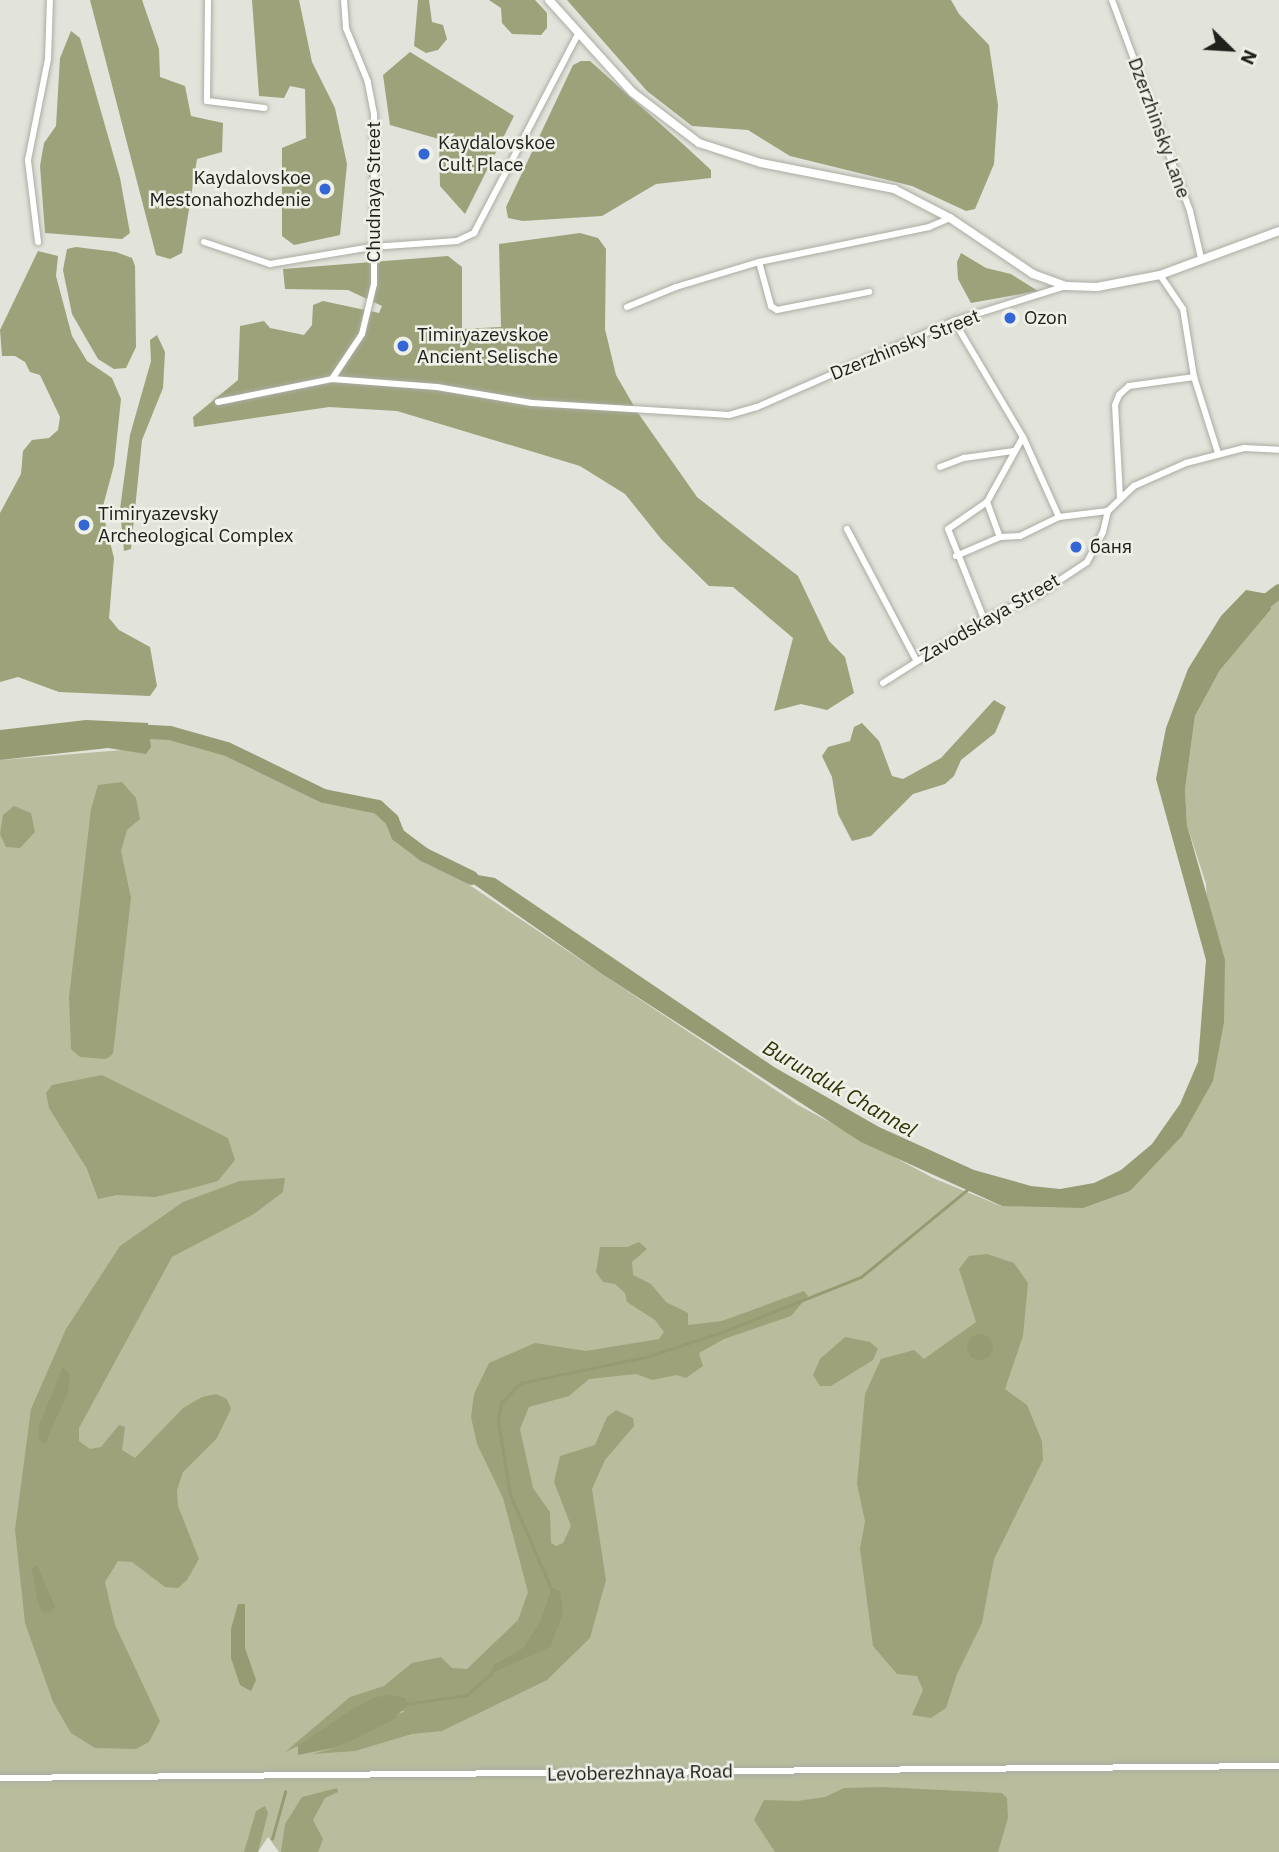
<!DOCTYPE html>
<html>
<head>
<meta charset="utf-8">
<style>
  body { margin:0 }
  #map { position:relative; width:1279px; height:1852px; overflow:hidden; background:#e2e3da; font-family:"IBM Plex Sans",sans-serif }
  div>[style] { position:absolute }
  .green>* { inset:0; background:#b9bd9e }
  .forest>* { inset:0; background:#9da27a }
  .water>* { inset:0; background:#969b73 }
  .round { border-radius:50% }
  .stream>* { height:2.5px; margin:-1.25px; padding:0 1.25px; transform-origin:1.25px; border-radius:1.25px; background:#969b73 }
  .river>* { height:14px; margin:-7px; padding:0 7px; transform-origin:7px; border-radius:7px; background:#969b73 }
  .roads { filter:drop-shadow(0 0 2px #abaca3) drop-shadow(0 0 2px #abaca3) }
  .minor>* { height:6px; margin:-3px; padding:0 3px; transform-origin:3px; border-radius:3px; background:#fff }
  .tertiary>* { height:8px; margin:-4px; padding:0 4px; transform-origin:4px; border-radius:4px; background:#fff }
  .dots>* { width:19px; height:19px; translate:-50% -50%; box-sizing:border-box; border:4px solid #eff0e7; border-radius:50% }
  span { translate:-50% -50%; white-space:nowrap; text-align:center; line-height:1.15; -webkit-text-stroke:5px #eff0e7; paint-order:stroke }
  .street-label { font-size:19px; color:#20201d }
  .poi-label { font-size:19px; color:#20201d }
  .left { translate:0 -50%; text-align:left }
  .right { translate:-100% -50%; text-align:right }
  .water-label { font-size:21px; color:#2f3200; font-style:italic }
  .north { position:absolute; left:1195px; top:14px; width:70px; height:70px; -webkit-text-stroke:5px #eff0e7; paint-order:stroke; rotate:114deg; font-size:19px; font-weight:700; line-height:28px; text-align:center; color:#20201d }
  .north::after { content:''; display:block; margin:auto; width:24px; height:32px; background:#20201d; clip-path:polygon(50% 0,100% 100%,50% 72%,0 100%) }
</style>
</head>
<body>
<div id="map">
  <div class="green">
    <div style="clip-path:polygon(1279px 594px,1279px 1852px,279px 1852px,268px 1837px,258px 1852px,0 1852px,0 760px,135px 749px,148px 740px,149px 731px,170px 733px,259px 760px,324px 796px,378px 807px,392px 820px,398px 835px,425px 855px,602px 974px,798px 1105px,933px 1178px,1001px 1206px,1130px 1191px,1213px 1081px,1206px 884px,1187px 825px,1185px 790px,1195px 716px,1220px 670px)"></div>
  </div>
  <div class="forest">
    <div style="clip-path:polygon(90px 0,142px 0,159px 49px,160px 77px,185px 86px,191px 116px,223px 123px,222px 152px,197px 159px,182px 253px,170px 259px,156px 255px)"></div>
    <div style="clip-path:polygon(252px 0,299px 0,312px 62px,335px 108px,347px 164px,340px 235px,294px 245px,282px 236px,282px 148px,306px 138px,305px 89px,290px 86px,284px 98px,259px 96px)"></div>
    <div style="clip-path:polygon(418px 0,429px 0,432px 22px,443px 25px,447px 39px,438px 50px,426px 53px,414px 46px)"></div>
    <div style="clip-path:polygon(489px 0,535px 0,547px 13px,547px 28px,541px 35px,512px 34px,502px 23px,501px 8px)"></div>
    <div style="clip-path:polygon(567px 0,951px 0,959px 14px,989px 45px,998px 105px,994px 164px,975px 209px,966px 211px,912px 186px,790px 156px,748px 130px,692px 126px,647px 91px)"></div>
    <div style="clip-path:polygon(71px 31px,80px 38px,120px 178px,130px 233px,122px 239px,45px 233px,40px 166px,44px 143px,56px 126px,60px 58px)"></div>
    <div style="clip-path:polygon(410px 52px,514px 116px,465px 214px,440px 186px,439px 139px,390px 125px,383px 75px)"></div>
    <div style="clip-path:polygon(581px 61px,590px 61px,684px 145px,711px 170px,711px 178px,656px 184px,602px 216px,523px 221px,508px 218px,506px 207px,573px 65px)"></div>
    <div style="clip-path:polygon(580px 233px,598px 238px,606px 249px,605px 329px,616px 375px,638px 413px,697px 497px,798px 576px,829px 641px,845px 657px,854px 693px,827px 710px,801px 704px,774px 711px,793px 638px,733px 587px,709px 586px,662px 540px,625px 494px,580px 466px,397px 411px,329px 407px,194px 427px,193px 417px,238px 380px,240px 326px,264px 321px,270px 328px,304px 335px,312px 325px,313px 305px,323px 301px,379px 313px,382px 306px,348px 290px,285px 289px,283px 269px,448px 256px,462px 267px,462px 329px,501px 327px,499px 244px)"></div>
    <div style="clip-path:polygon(76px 247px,116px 252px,132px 258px,135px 266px,136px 347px,126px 368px,114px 369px,98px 359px,72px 314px,63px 270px,67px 249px)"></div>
    <div style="clip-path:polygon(38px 251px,58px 256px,56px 276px,72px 336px,87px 361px,112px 378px,121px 399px,114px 465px,102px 510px,114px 558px,109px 618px,119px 630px,150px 647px,157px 686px,150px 696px,59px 692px,18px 677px,0 682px,0 513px,21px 474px,23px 451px,32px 440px,49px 438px,58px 430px,60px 417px,40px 375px,30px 372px,25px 362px,15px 356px,2px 356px,0 330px)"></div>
    <div style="clip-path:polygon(961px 253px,986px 268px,1011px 274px,1038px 291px,971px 303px,958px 279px,957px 262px)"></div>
    <div style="clip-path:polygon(157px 335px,165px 352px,163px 388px,142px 440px,131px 549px,124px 551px,120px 509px,130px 435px,151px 361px,150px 340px)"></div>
    <div style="clip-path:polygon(994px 700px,1006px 707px,995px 733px,961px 760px,954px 776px,945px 784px,913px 794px,871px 836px,852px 841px,838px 814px,832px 777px,822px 756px,828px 747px,850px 741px,854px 727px,862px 723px,879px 741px,892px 776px,903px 779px,941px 758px)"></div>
    <div style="clip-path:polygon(122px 782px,136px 798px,140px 819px,127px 830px,121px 851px,131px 898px,113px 1054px,106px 1059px,80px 1057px,71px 1049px,69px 997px,91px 809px,98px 785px)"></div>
    <div style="clip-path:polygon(14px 806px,31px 813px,35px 832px,20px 848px,6px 847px,0 834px,3px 815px)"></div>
    <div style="clip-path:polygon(102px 1075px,228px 1138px,235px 1160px,218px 1181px,189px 1189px,155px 1197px,117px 1195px,98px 1199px,87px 1169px,49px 1108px,46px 1093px,52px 1085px)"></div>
    <div style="clip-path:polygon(285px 1178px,283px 1192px,254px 1214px,172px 1257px,79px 1428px,79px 1441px,90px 1449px,101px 1447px,119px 1425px,125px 1427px,122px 1450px,135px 1458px,183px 1408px,202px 1397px,216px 1394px,227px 1399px,231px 1409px,217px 1438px,183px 1472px,177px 1490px,178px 1506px,199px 1559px,187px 1580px,178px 1588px,165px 1587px,132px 1562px,118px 1561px,105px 1582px,115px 1625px,160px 1721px,149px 1742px,136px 1749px,95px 1748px,71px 1733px,53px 1702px,25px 1623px,15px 1530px,31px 1409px,66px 1329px,120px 1246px,183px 1202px,240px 1181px)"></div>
    <div style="clip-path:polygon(639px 1242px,647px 1249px,632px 1262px,633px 1275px,651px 1284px,666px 1302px,688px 1313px,688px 1325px,722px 1321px,804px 1291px,808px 1296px,791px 1316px,724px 1339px,699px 1353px,703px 1366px,686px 1378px,677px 1375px,652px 1380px,636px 1374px,589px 1379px,569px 1396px,529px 1407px,520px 1429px,533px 1488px,550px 1512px,551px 1543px,556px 1546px,563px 1543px,571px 1526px,554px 1482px,560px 1456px,595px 1445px,607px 1417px,616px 1410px,633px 1418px,634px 1426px,605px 1460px,592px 1489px,606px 1580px,590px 1638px,547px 1680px,442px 1731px,412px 1734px,355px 1751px,312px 1754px,338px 1747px,405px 1711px,349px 1711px,316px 1738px,285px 1752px,350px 1697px,384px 1686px,412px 1663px,441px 1657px,452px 1668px,467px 1669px,518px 1620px,528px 1592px,503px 1498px,477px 1444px,471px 1417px,474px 1394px,489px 1363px,535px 1343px,586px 1351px,659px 1339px,664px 1332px,655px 1320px,627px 1302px,625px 1293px,615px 1284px,603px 1282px,596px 1272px,600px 1247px,627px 1247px)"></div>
    <div style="clip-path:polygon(987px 1254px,1014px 1263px,1028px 1283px,1023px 1336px,1005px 1389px,1027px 1405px,1042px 1441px,1043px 1460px,994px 1559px,982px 1623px,957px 1674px,946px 1708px,931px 1718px,912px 1715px,923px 1690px,917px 1676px,897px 1674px,873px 1646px,860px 1549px,865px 1521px,857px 1484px,865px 1394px,881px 1359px,914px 1350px,924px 1359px,976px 1322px,959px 1269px,969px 1256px)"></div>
    <div style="clip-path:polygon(845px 1337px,870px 1342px,878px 1349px,873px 1360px,831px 1386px,820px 1386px,813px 1375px,820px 1359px)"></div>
    <div style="clip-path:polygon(882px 1787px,1002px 1793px,1007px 1798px,1008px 1818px,998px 1852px,775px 1852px,754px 1820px,764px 1800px,797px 1801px,825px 1797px,844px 1788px)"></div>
    <div style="clip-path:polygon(337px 1788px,338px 1792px,325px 1798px,313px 1820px,323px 1839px,318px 1852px,281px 1852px,285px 1824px,302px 1797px)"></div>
    <div style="clip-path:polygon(265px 1806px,268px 1813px,258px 1852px,244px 1852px,256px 1811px)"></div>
  </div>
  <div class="water">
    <div style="clip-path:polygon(1246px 590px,1268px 594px,1271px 609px,1220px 670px,1195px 716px,1185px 790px,1187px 825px,1225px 960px,1224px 1022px,1213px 1081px,1182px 1136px,1130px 1191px,1083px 1208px,1002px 1206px,861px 1142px,602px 974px,455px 871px,495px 878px,774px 1067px,879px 1127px,974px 1170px,1031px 1186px,1060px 1189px,1094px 1183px,1121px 1170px,1152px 1144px,1180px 1104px,1198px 1062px,1206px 960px,1156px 779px,1166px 728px,1188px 669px,1221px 616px)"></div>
    <div style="clip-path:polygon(86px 720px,148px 723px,151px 747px,146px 754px,108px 748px,0 760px,0 730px)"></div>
    <div class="round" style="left:967px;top:1334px;width:26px;height:26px"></div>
    <div style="clip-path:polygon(63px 1367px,70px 1375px,68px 1392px,45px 1444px,39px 1440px,38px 1428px)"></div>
    <div style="clip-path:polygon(37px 1565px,55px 1607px,51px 1612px,42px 1613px,37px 1599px,32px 1569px)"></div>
    <div style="clip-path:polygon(552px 1588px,560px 1591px,563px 1613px,550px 1647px,490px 1674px,494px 1665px,523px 1648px,541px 1620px)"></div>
    <div style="clip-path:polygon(238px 1604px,245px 1604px,245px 1648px,256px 1680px,251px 1691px,240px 1685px,231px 1658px,231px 1629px)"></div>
    <div style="clip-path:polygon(390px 1695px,405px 1698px,408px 1704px,393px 1720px,338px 1747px,298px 1755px,298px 1746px,349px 1711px,376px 1697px)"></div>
  </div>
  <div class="stream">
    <div style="left:552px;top:1591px;width:105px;rotate:-113.6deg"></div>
    <div style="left:510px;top:1495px;width:75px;rotate:-99.2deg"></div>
    <div style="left:498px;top:1421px;width:18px;rotate:-81deg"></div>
    <div style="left:501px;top:1403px;width:28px;rotate:-46deg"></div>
    <div style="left:520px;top:1383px;width:129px;rotate:-11.7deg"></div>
    <div style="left:646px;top:1357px;width:80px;rotate:-18.2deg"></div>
    <div style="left:722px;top:1332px;width:149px;rotate:-21.6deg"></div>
    <div style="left:861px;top:1277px;width:137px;rotate:-39.4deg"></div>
    <div style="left:406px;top:1704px;width:62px;rotate:-8.4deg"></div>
    <div style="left:467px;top:1695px;width:33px;rotate:-41deg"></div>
    <div style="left:272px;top:1839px;width:49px;rotate:-74.5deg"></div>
  </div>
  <div class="river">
    <div style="left:1255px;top:610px;width:31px;rotate:-38deg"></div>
    <div style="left:132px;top:731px;width:38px;rotate:3deg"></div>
    <div style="left:170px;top:733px;width:59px;rotate:15.7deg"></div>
    <div style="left:227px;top:749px;width:108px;rotate:25.9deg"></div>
    <div style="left:324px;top:796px;width:55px;rotate:11.5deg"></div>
    <div style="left:378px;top:807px;width:19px;rotate:43deg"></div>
    <div style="left:392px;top:820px;width:16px;rotate:68deg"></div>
    <div style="left:398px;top:835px;width:34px;rotate:37deg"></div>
    <div style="left:425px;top:855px;width:52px;rotate:26.1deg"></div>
  </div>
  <div class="roads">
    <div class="minor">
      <div style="left:208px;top:0;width:101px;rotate:90.6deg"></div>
      <div style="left:207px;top:101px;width:58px;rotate:6.9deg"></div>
      <div style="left:1112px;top:0;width:225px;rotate:69.7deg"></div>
      <div style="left:1190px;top:211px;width:48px;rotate:76.8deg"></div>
      <div style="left:38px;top:242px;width:83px;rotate:-97deg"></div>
      <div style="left:28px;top:160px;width:103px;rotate:-78.8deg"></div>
      <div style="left:48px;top:59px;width:59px;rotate:-88.1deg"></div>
      <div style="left:204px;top:242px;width:70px;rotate:18.4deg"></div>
      <div style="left:270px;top:264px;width:103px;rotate:-9.5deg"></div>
      <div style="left:372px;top:247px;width:85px;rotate:-4deg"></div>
      <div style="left:457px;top:241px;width:19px;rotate:-25deg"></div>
      <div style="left:474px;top:233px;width:225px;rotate:-62.4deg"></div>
      <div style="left:759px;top:262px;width:46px;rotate:74.7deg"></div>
      <div style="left:771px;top:306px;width:7px;rotate:34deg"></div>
      <div style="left:777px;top:310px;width:94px;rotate:-11.1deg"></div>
      <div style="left:1160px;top:275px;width:41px;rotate:55.9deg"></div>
      <div style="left:1183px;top:309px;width:69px;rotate:80.8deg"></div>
      <div style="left:1194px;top:377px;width:80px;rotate:72.5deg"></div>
      <div style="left:627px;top:307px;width:53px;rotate:-22.2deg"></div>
      <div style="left:676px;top:287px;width:87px;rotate:-16.8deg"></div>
      <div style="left:759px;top:262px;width:174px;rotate:-11.6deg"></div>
      <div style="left:929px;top:227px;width:23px;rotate:-23deg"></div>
      <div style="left:954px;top:321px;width:135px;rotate:59.3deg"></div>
      <div style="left:1023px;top:437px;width:88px;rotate:65.8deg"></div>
      <div style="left:332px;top:379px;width:54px;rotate:-56.3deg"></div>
      <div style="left:362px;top:334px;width:51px;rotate:-76.5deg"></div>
      <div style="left:374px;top:284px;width:170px;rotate:-90deg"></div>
      <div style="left:374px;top:114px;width:33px;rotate:-101deg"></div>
      <div style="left:368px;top:82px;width:58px;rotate:-112.2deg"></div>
      <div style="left:346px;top:28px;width:28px;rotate:-94deg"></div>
      <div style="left:218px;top:402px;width:116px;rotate:-11.4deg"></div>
      <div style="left:332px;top:379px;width:105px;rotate:4.4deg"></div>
      <div style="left:437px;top:387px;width:96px;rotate:9.6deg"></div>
      <div style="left:532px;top:403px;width:197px;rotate:3.5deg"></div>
      <div style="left:729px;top:415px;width:29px;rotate:-16deg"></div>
      <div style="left:757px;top:407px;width:215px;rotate:-23.6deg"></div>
      <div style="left:954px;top:321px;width:117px;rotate:-17.4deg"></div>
      <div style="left:940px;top:467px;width:26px;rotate:-21deg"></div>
      <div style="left:964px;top:458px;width:49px;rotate:-8.1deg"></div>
      <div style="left:1120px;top:497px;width:92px;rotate:-93.1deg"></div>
      <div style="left:1115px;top:405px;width:11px;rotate:-68deg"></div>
      <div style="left:1119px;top:395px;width:13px;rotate:-42deg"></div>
      <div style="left:1129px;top:386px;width:66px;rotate:-7.9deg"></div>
      <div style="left:987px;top:502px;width:37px;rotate:70deg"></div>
      <div style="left:847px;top:529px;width:148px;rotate:62.2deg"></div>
      <div style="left:956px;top:556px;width:48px;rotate:-23.4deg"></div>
      <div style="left:1000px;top:537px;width:20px;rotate:-3deg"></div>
      <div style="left:1020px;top:536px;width:43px;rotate:-26deg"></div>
      <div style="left:1059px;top:517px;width:49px;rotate:-7deg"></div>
      <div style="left:1108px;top:511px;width:36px;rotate:-44deg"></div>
      <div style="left:1134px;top:486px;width:57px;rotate:-23.9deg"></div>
      <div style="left:1186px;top:463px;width:60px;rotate:-14.5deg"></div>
      <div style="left:1244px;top:448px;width:35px;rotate:3deg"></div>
      <div style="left:984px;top:619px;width:97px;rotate:-111.8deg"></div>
      <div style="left:948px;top:529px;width:47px;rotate:-34.7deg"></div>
      <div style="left:987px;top:502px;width:74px;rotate:-61deg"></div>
      <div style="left:883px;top:683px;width:120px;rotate:-32.4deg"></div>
      <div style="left:984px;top:619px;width:57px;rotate:-23.9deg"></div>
      <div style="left:1036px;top:596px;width:61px;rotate:-33.7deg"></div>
      <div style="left:1087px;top:562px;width:34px;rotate:-62deg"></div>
      <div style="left:1103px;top:532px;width:22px;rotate:-77deg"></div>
      <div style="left:0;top:1778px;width:1279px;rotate:-0.54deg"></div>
    </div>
    <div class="tertiary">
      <div style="left:549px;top:0;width:124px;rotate:47.9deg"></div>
      <div style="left:632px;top:92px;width:84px;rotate:37.3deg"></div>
      <div style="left:699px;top:143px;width:65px;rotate:17.9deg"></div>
      <div style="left:761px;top:163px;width:136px;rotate:11.1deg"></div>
      <div style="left:894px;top:189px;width:63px;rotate:27.4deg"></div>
      <div style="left:950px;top:218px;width:100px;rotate:34deg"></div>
      <div style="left:1033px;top:274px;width:35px;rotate:20deg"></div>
      <div style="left:1066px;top:286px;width:31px;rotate:2deg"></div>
      <div style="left:1097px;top:287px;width:64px;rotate:-10.8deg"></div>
      <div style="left:1160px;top:275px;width:127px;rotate:-20.3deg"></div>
    </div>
  </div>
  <div class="dots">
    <div style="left:424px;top:154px;background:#3466d5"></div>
    <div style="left:325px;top:189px;background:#3466d5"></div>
    <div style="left:1010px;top:318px;background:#3466d5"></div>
    <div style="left:403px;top:346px;background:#3466d5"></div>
    <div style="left:84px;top:525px;background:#3466d5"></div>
    <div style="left:1076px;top:547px;background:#3466d5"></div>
  </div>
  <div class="street-label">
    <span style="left:1159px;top:128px;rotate:70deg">Dzerzhinsky Lane</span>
    <span style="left:374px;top:192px;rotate:-90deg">Chudnaya Street</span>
    <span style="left:905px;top:345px;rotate:-22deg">Dzerzhinsky Street</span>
    <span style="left:990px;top:618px;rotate:-30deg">Zavodskaya Street</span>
    <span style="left:640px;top:1773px;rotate:-1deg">Levoberezhnaya Road</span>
  </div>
  <div class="poi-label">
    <span class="left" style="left:438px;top:154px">Kaydalovskoe<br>Cult Place</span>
    <span class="right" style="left:311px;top:189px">Kaydalovskoe<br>Mestonahozhdenie</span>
    <span class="left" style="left:1024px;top:318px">Ozon</span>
    <span class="left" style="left:417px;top:346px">Timiryazevskoe<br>Ancient Selische</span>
    <span class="left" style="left:98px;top:525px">Timiryazevsky<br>Archeological Complex</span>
    <span class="left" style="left:1090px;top:547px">баня</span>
  </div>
  <div class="water-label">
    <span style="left:840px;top:1088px;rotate:30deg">Burunduk Channel</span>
  </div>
  <div class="north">N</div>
</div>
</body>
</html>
